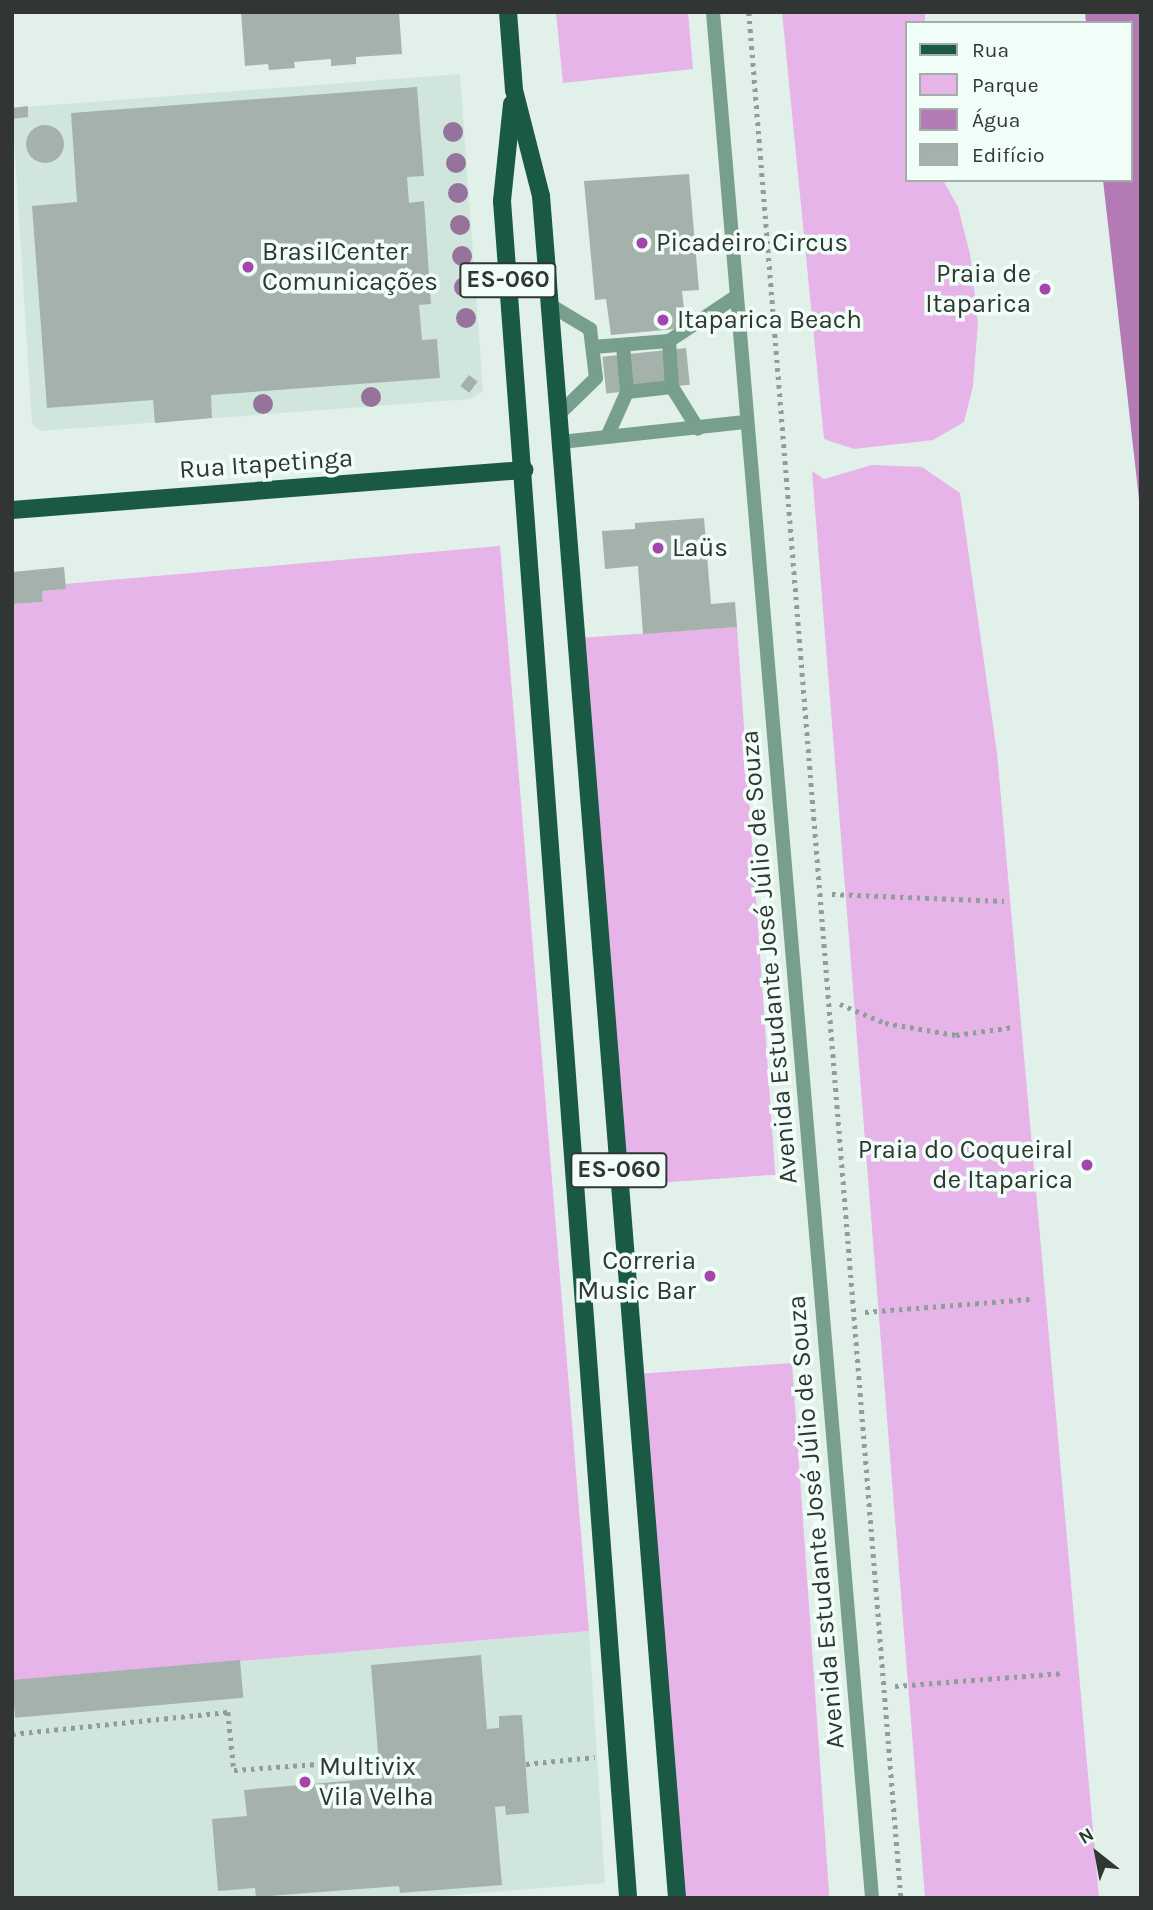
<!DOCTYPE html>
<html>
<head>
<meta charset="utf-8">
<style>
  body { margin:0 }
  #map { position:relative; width:1153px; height:1910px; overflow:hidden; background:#e2f0ea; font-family:Karla,sans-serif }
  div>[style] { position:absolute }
  .built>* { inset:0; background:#d0e6dc }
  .green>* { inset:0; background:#e6b4e8; transform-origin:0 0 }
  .water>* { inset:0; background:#b37ab6 }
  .building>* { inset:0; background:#a5b2ac; transform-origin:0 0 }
  .round { border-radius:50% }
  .path>* { height:4.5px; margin-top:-2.25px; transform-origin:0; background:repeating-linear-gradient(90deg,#929c98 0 3.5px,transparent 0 8.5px) }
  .service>* { height:14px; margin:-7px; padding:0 7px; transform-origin:7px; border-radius:7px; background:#789e8d }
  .tertiary>* { height:14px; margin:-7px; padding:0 7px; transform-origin:7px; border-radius:7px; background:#789e8d }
  .primary>* { height:18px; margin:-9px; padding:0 9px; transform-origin:9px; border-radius:9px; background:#1a5943 }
  .trees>* { width:20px; height:20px; margin:-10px; border-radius:50%; background:#95739b }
  .dots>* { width:19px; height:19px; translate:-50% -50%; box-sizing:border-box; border:4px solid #f0fef7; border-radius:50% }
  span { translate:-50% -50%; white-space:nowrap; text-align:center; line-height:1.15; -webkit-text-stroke:7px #f0fef7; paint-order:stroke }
  .shield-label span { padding:2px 5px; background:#f0fef7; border:2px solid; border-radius:5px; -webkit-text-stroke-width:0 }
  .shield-label { font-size:24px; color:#313634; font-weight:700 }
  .poi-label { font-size:26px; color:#313634 }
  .left { translate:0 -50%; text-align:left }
  .right { translate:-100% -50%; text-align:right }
  .street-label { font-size:26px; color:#313634 }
  .frame { position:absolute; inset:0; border:14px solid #313634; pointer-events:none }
  .legend { position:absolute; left:905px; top:21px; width:228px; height:161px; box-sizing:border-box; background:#f0fef7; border:2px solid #a4aea9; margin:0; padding:9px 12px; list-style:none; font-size:21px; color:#313634 }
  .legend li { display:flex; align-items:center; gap:14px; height:35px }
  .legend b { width:35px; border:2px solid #a4aea9 }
  .north { position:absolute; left:1062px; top:1819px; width:70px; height:70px; -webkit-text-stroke:5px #f0fef7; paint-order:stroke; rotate:329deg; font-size:19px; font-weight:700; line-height:28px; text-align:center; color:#313634 }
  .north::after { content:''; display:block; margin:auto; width:24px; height:32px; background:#313634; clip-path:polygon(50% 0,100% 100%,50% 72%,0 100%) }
</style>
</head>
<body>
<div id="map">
  <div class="built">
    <div style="clip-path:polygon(460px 74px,483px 391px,471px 399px,40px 431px,32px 424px,12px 108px)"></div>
    <div style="clip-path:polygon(589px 1631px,605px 1883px,418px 1898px,12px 1898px,12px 1681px)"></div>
  </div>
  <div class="green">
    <div style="clip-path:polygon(556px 12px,688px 12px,693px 69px,563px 83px)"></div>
    <div style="clip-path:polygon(782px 12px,925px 12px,925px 23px,906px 23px,906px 180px,943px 180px,958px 207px,970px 254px,978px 323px,973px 386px,964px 422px,933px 440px,854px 449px,824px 439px)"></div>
    <div style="clip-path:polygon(872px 465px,922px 467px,960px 493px,997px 753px,1099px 1898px,925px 1898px,812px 471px,824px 479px)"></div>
    <div style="clip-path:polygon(500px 546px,589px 1631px,12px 1681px,12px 604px,43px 602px,42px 591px,66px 589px,65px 584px)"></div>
    <div style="left:737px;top:627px;width:549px;height:155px;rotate:86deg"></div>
    <div style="left:792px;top:1363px;width:537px;height:153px;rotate:86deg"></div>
  </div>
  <div class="water">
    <div style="clip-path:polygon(1085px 12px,1141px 12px,1141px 517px,1103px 180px,1130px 180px,1130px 23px,1086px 23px)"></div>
  </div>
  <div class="building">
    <div style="clip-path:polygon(241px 12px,399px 12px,402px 54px,356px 57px,356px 64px,331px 66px,331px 59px,294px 62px,295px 68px,269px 70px,268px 64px,245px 66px)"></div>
    <div style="clip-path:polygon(417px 87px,424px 176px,407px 177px,409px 203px,424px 201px,431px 304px,419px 305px,422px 340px,437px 339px,440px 378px,211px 395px,212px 418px,155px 423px,153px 400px,47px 408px,32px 206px,77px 202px,71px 113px)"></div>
    <div style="clip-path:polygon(28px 106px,28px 117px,12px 119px,12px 108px)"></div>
    <div class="round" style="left:26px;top:125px;width:38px;height:38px"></div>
    <div style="clip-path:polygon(689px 174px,699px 290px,682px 291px,686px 328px,611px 335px,606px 299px,595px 300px,584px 181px)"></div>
    <div style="left:686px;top:348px;width:37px;height:84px;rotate:84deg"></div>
    <div style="left:469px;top:375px;width:11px;height:14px;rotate:38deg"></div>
    <div style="clip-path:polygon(704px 518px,711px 604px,735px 602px,737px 627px,643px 634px,638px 566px,605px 569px,602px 531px,635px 529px,635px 523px)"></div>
    <div style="clip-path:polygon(64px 567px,66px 589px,42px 591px,43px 602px,12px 604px,12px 572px)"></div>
    <div style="clip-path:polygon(481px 1655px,487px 1729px,499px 1728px,499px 1716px,522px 1715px,529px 1813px,506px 1815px,505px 1806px,495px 1807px,502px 1885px,400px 1893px,399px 1886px,256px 1897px,255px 1888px,218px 1891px,212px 1819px,247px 1816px,244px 1790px,380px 1778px,371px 1665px)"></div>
    <div style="left:240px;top:1660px;width:38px;height:229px;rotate:85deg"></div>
  </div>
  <div class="path">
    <div style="left:749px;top:12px;width:1892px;rotate:85.39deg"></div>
    <div style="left:832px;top:894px;width:172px;rotate:2.3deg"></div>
    <div style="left:840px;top:1004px;width:49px;rotate:22.9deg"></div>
    <div style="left:885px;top:1023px;width:72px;rotate:9.6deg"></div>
    <div style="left:956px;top:1035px;width:58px;rotate:-8deg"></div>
    <div style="left:865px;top:1312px;width:165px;rotate:-4.5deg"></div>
    <div style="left:895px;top:1686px;width:169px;rotate:-4.4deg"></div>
    <div style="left:12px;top:1734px;width:217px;rotate:-5.8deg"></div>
    <div style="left:228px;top:1712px;width:58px;rotate:84.1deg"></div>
    <div style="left:234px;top:1770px;width:127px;rotate:-4.1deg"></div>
    <div style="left:526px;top:1764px;width:69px;rotate:-5.8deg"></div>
  </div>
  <div class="service">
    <div style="left:550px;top:305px;width:47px;rotate:31deg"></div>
    <div style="left:590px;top:329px;width:49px;rotate:83deg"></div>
    <div style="left:596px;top:378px;width:53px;rotate:135.8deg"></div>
    <div style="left:669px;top:341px;width:46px;rotate:86.3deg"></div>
    <div style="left:623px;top:345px;width:47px;rotate:85.1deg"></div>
    <div style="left:593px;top:347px;width:76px;rotate:-4.5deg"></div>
    <div style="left:669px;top:341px;width:78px;rotate:-33.5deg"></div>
    <div style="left:607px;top:437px;width:49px;rotate:-66deg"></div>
    <div style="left:627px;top:392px;width:45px;rotate:-6.3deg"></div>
    <div style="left:672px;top:387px;width:49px;rotate:58.2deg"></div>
  </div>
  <div class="tertiary">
    <div style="left:713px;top:12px;width:1893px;rotate:85.18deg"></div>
    <div style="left:561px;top:442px;width:185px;rotate:-6.2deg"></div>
  </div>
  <div class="primary">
    <div style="left:508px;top:12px;width:78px;rotate:85.6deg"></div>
    <div style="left:514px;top:90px;width:109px;rotate:75.7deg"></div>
    <div style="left:541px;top:196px;width:1707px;rotate:85.43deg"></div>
    <div style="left:512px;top:104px;width:98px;rotate:95.9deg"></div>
    <div style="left:502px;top:201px;width:1702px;rotate:85.75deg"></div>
    <div style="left:12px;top:510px;width:514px;rotate:-4.47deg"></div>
  </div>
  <div class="trees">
    <div style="left:453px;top:132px"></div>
    <div style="left:456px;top:163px"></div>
    <div style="left:458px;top:193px"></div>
    <div style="left:460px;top:225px"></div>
    <div style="left:462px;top:256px"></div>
    <div style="left:464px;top:287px"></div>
    <div style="left:466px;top:318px"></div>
    <div style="left:371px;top:397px"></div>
    <div style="left:263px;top:404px"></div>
  </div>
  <div class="dots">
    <div style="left:642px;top:243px;background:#a544ac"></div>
    <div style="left:248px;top:267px;background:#a544ac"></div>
    <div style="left:1045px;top:289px;background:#a544ac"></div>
    <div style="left:663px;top:320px;background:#a544ac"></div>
    <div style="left:658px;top:548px;background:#a544ac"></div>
    <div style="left:1087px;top:1165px;background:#a544ac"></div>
    <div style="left:710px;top:1276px;background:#a544ac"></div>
    <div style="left:305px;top:1782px;background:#a544ac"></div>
  </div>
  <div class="shield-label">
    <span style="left:508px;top:280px">ES-060</span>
    <span style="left:619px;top:1170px">ES-060</span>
  </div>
  <div class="poi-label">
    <span class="left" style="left:656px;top:243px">Picadeiro Circus</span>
    <span class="left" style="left:262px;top:267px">BrasilCenter<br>Comunicações</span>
    <span class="right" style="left:1031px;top:289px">Praia de<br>Itaparica</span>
    <span class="left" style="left:677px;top:320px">Itaparica Beach</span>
    <span class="left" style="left:672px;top:548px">Laüs</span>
    <span class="right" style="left:1073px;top:1165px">Praia do Coqueiral<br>de Itaparica</span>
    <span class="right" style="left:696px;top:1276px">Correria<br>Music Bar</span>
    <span class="left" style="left:319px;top:1782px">Multivix<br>Vila Velha</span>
  </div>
  <div class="street-label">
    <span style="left:266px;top:464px;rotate:-4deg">Rua Itapetinga</span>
    <span style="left:769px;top:957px;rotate:-95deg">Avenida Estudante José Júlio de Souza</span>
    <span style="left:816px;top:1522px;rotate:-95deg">Avenida Estudante José Júlio de Souza</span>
  </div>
  <div class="frame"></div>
  <ul class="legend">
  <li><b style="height:9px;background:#1a5943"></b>Rua</li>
  <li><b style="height:19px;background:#e6b4e8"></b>Parque</li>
  <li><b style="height:19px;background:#b37ab6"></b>Água</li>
  <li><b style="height:19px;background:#a5b2ac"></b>Edifício</li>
  </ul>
  <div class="north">N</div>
</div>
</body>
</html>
